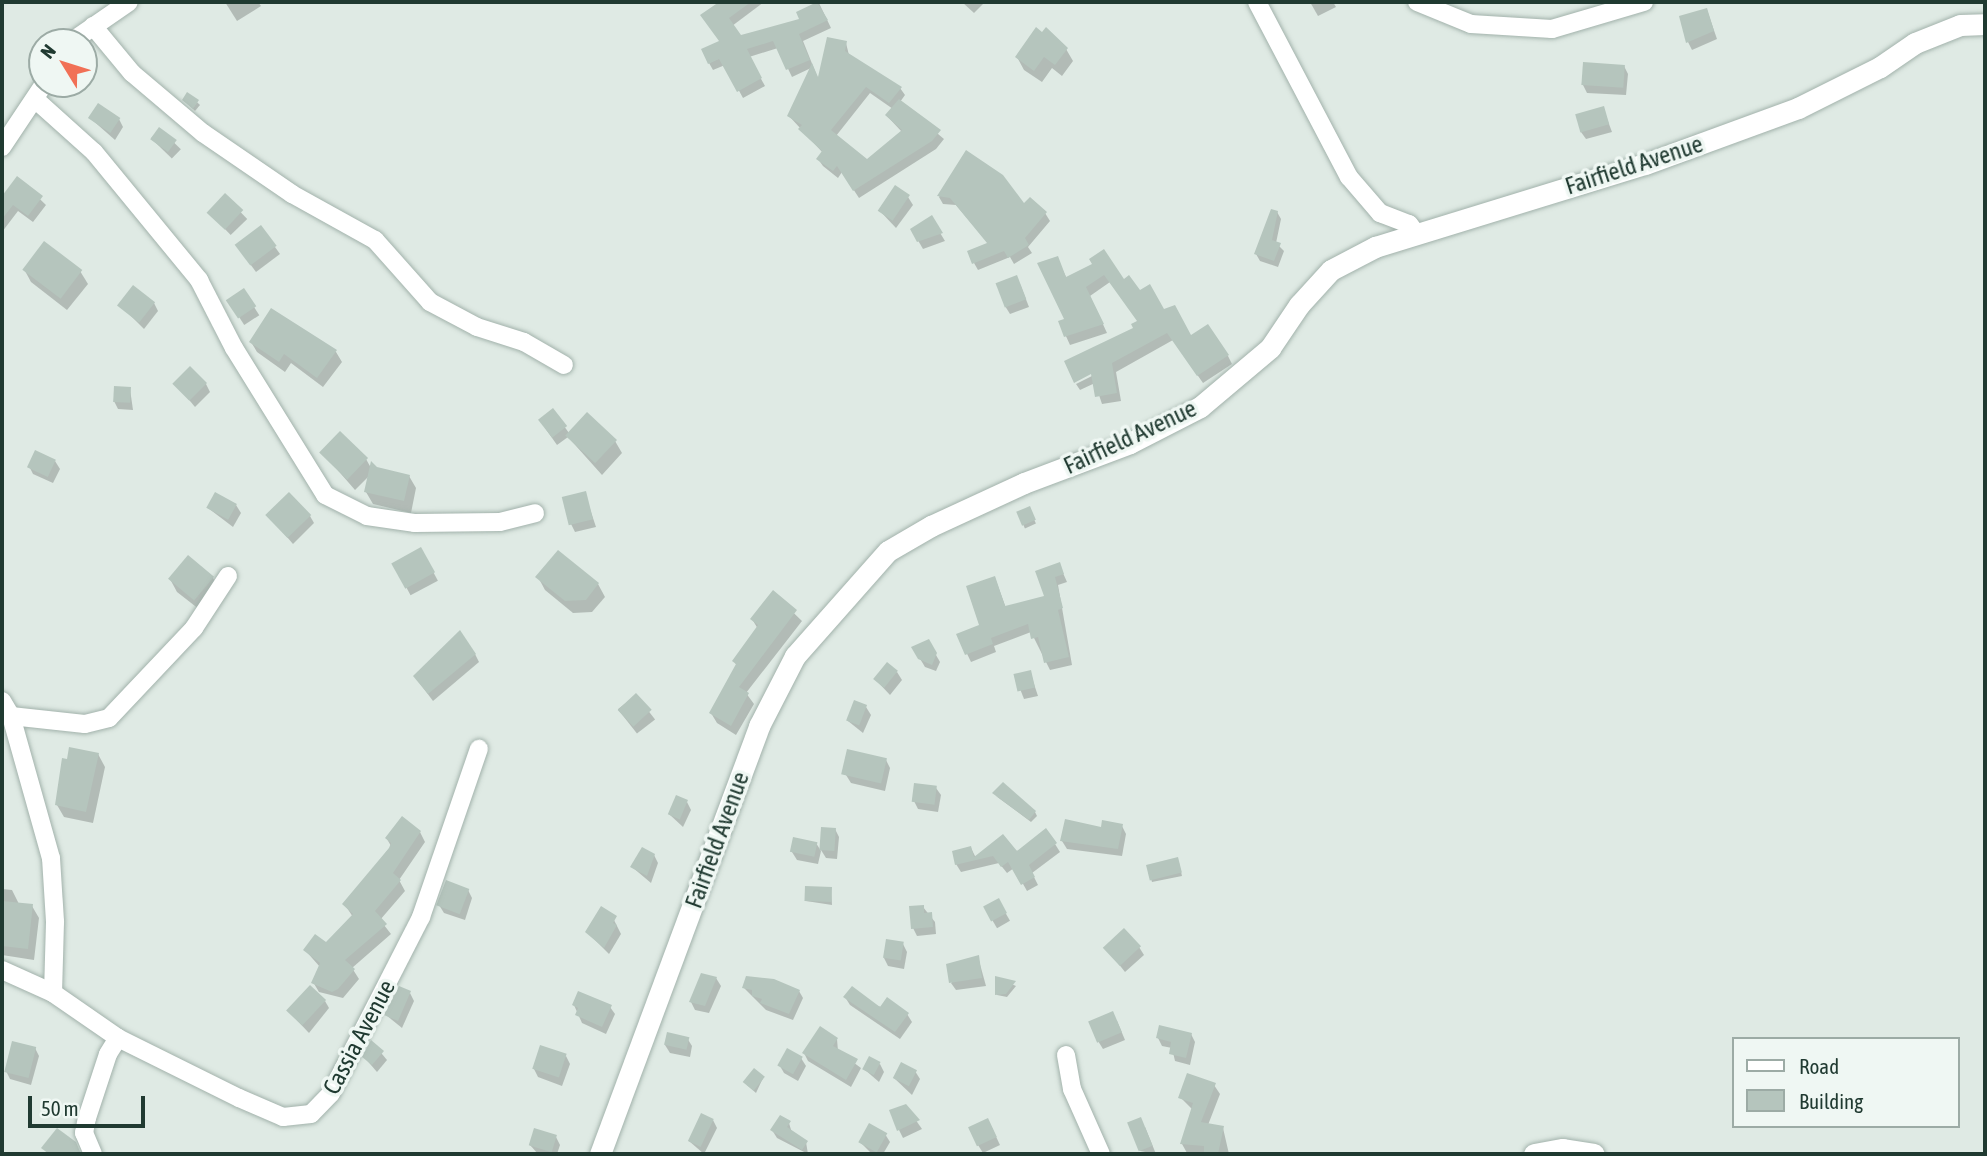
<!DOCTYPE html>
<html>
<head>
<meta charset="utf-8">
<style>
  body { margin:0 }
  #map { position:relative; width:1987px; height:1156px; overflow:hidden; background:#dfeae4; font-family:"Asap Condensed",sans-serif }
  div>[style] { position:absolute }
  .shadow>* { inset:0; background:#0003; transform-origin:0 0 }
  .building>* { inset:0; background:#b5c5bd; transform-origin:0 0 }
  .roads { filter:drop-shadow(0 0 2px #a2b2ab) drop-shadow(0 0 2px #a2b2ab) }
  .street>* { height:18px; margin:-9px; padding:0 9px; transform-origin:9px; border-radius:9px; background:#fff }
  .secondary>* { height:21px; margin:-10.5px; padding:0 10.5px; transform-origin:10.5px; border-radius:10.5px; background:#fff }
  span { translate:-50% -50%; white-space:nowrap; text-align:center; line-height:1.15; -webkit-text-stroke:7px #eff7f3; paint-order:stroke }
  .street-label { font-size:24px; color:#203a31 }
  .frame { position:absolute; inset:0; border:4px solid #203a31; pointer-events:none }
  .legend { position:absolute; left:1732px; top:1037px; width:228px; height:91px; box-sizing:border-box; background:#eff7f3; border:2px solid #9caba5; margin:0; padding:9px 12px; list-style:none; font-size:21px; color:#203a31 }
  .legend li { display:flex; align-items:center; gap:14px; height:35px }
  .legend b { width:35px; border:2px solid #9caba5 }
  .north { position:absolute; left:28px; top:28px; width:70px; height:70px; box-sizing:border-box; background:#eff7f3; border:2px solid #9caba5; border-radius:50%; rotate:308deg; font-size:19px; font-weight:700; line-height:28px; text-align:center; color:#203a31 }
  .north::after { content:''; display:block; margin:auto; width:24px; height:32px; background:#f17056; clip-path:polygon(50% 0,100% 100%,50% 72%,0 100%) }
  .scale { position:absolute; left:28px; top:1096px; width:117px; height:32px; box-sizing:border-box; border:4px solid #203a31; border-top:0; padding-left:9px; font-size:21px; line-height:24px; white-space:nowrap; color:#203a31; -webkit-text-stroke:5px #eff7f3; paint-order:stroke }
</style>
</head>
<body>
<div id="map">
  <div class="shadow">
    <div style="clip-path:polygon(225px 2px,258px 2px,261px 6px,237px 21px)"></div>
    <div style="clip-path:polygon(733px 2px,764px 2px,732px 26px,722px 11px)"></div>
    <div style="clip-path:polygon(962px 2px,985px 2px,974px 13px)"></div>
    <div style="clip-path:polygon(1310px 2px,1333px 2px,1336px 7px,1318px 16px)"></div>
    <div style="clip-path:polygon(evenodd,819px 3px,831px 28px,803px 41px,819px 81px,846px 43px,849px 55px,900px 88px,905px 95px,900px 102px,944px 139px,936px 149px,859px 198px,842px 172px,838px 178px,823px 166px,818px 159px,823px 153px,789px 116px,811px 68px,792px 77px,778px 48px,749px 57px,765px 86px,743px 98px,725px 65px,713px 70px,709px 63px,801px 20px,798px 12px,819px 3px,870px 93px,893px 109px,887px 116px,902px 132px,867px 161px,836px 136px,870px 93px)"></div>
    <div style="clip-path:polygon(1707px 10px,1717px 39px,1692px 50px,1688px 42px)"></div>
    <div style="clip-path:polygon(1066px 49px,1073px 61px,1062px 76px,1052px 68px,1042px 82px,1024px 70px,1017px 57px)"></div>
    <div style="clip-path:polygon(1624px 66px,1628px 74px,1626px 95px,1587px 93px,1583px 85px)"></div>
    <div style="clip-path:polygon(188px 94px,200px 105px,195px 111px,184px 100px)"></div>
    <div style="clip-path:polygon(1603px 108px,1612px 132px,1586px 139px,1581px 132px)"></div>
    <div style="clip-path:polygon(90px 118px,119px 119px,123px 127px,115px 140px)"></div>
    <div style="left:160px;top:129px;width:29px;height:13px;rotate:44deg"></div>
    <div style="clip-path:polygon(967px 152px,1024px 206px,1045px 213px,1050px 221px,1028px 247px,1032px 253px,1014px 264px,1010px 257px,978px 270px,974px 263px,989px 244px,956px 205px,943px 204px,939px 197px)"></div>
    <div style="clip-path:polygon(18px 178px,46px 205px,33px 222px,18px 211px,2px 232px,2px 199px)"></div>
    <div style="left:225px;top:196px;width:32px;height:23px;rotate:46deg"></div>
    <div style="clip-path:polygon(908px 197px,913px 205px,896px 228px,879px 210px)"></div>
    <div style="clip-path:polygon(1277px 212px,1281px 219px,1276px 243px,1284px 251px,1278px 267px,1260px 261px,1256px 254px)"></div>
    <div style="clip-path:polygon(931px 218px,945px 241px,923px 249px,912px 230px)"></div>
    <div style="clip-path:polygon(275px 247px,280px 254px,256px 272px,242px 253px)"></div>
    <div style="clip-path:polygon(1057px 258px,1067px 279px,1094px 265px,1124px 281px,1191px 338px,1228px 356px,1232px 364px,1203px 383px,1173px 340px,1116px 372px,1121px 401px,1102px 404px,1095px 383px,1080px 390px,1076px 384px,1100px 372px,1139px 322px,1110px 282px,1090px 296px,1107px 333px,1070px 345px,1060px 323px,1067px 320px)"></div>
    <div style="clip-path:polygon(24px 269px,80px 271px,88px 284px,67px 310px,31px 282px)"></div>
    <div style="clip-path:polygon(1020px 284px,1029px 307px,1010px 314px,1005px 306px)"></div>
    <div style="left:243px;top:290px;width:30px;height:18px;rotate:57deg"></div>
    <div style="clip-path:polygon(154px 303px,158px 311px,144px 329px,120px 305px)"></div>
    <div style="clip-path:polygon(251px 342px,336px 352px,342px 362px,323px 387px,291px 363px,285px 372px,257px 352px)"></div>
    <div style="clip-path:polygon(175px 383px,206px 384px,210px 392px,195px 407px)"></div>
    <div style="clip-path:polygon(130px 389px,133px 410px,118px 409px,114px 401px)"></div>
    <div style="clip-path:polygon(553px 411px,569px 433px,615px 441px,622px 453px,602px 475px,568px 437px,557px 445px,545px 428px)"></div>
    <div style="clip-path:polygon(322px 452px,366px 459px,371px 468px,409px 476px,416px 488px,411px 513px,373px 504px,366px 492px,369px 476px,355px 490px)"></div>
    <div style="clip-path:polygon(55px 461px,60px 469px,53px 483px,33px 474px,29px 466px)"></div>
    <div style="clip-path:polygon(585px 494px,596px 527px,575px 532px,571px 524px)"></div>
    <div style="clip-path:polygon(236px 505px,241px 513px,233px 527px,208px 508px)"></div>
    <div style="left:1029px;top:508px;width:17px;height:12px;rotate:66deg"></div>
    <div style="clip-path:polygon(268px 515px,310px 516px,314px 523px,293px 544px)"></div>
    <div style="left:421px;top:549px;width:36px;height:31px;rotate:62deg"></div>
    <div style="clip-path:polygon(1059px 564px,1067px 582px,1058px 585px,1072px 665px,1050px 670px,1031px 632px,994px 646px,996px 652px,971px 662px,958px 635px,981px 626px,995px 578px,1006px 608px,1047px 597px)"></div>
    <div style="clip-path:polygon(538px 577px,598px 584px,605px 597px,592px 612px,573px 613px,545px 590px)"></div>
    <div style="clip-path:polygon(213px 578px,220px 590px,204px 613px,177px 592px,170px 579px)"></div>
    <div style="clip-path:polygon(773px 593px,802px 621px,746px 693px,754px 704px,736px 735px,717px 723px,711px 713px,737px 666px,734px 661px,758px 629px,752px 619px)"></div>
    <div style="clip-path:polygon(928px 641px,940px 662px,936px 671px,925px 667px,913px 647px)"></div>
    <div style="clip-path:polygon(475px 654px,479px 662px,433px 701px,415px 677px)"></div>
    <div style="clip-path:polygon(897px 672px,902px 680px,890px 695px,875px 679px)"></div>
    <div style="clip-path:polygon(1030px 672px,1038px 696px,1024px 699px,1015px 676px)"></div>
    <div style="left:636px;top:695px;width:31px;height:23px;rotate:52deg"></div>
    <div style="clip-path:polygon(866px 707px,871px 715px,863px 733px,848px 721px)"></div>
    <div style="clip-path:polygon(98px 754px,105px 767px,93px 823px,64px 817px,57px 805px)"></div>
    <div style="clip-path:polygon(886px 760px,890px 768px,885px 791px,851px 783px,846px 775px)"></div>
    <div style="clip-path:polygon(936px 788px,941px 795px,938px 812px,918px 809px,914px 801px)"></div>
    <div style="clip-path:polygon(996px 796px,1035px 812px,1037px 816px,1031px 822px)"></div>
    <div style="clip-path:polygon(687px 802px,691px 810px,683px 827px,669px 814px)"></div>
    <div style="clip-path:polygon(1122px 826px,1126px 834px,1122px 856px,1067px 849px,1062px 841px)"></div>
    <div style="clip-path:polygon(835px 829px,839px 837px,837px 859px,826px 858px,821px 850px)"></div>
    <div style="clip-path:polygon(420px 832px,425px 842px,399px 880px,405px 891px,380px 920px,391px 934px,352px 968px,359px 979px,343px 998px,319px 992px,313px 982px,320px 967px,305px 950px,326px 945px,353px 917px,345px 905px,391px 846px,387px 839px)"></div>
    <div style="clip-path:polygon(816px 843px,821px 851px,818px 864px,797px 860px,792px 852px)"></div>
    <div style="clip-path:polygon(1055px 844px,1060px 852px,1032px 873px,1038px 885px,1027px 891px,1014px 868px,1007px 873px,999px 863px,961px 872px,956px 864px,971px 848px,976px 858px)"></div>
    <div style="clip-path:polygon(654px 855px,658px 863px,651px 883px,632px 867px)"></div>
    <div style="clip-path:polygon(1179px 863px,1182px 876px,1152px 882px,1151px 879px)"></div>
    <div style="clip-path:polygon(2px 889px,12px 890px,19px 904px,32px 906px,39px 918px,34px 960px,2px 955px)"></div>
    <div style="clip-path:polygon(831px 889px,832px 905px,806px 901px)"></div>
    <div style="clip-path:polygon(468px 890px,472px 898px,465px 920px,444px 913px,439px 905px)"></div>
    <div style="left:998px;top:900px;width:24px;height:15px;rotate:60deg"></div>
    <div style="clip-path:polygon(923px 907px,935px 922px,936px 934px,917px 936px,913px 928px)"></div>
    <div style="clip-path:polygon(611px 914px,621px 934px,609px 954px,587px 932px)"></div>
    <div style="clip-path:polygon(903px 944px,907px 952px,904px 969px,888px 966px,884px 958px)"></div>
    <div style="clip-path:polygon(1139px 947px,1144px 955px,1125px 972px,1106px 948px)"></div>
    <div style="clip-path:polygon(978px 957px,986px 986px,956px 990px,951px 983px)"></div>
    <div style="clip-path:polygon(716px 978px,721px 986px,709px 1013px,695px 1010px,691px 1002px)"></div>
    <div style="clip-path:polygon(997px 978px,1016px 986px,1007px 997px,997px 995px)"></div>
    <div style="clip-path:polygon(744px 988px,799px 991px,803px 998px,793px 1020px,766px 1010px)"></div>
    <div style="clip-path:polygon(410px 993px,414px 1001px,402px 1028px,386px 1015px)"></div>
    <div style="clip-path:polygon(845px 997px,907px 1014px,912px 1022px,900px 1039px,850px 1005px)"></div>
    <div style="clip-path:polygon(325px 1001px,329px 1008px,309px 1033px,289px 1012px)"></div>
    <div style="clip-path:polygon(574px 1005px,610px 1007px,615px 1014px,606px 1034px,582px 1023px)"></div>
    <div style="clip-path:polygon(1117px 1021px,1125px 1040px,1103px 1049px,1098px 1041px)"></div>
    <div style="clip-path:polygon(1191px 1034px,1195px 1042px,1190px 1065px,1175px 1061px,1172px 1048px,1162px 1046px,1158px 1038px)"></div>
    <div style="clip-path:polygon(687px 1038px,692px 1046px,690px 1057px,670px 1053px,665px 1045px)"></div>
    <div style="clip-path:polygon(837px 1039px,838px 1051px,861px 1068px,851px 1087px,808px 1061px,804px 1053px)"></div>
    <div style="clip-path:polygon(372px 1042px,387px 1060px,377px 1072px,364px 1057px)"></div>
    <div style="clip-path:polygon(35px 1048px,39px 1056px,31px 1085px,10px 1079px,6px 1071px)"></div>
    <div style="clip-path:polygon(566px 1056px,570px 1064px,562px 1086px,538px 1077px,534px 1069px)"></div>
    <div style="clip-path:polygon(801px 1058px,806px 1066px,798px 1081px,784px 1073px,780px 1066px)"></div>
    <div style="clip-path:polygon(880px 1064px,884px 1072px,879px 1082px,864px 1069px)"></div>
    <div style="clip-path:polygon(915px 1071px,920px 1079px,912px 1095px,894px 1078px)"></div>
    <div style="clip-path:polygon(763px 1078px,756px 1093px,747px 1085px)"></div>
    <div style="clip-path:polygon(1214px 1085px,1220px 1094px,1208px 1125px,1223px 1128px,1229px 1154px,1187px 1153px,1182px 1144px,1193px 1110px,1180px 1097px)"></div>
    <div style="clip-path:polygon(906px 1106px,922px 1129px,903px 1138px,899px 1130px)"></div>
    <div style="clip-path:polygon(713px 1120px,717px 1128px,704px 1154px,689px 1141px)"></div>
    <div style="clip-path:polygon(789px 1123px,792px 1133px,806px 1142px,808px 1154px,777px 1138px,772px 1130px)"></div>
    <div style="clip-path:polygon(1145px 1127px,1156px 1154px,1140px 1151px)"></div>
    <div style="clip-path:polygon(992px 1128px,1000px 1145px,983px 1153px,978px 1145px)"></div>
    <div style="clip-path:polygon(885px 1134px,890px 1142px,883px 1154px,872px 1154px,860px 1142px)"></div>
    <div style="clip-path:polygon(556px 1137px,560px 1145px,557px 1154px,538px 1154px,530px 1145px)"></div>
  </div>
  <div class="building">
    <div style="clip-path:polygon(719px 2px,751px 2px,729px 18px,741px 35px,799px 19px,796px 12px,817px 2px,828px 20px,799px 34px,810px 60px,786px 70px,773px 41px,747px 49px,762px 78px,737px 92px,719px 59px,708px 64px,701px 49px,719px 41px,700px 15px)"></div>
    <div style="clip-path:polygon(1707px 8px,1714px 31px,1686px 43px,1679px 16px)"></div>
    <div style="clip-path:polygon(1036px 27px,1042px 32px,1046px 27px,1068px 48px,1055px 65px,1044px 57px,1034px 71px,1015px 57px)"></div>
    <div style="clip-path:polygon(827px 37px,847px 41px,845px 51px,902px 87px,889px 103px,866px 87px,831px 130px,867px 159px,902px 130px,885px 115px,899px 99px,941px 130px,932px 141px,853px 191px,837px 166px,833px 171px,816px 159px,822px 151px,798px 129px,802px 125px,787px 116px,812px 63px,818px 77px)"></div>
    <div style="left:1583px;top:62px;width:42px;height:23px;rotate:4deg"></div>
    <div style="clip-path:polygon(187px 92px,199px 100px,193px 109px,182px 100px)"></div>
    <div style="left:98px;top:103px;width:27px;height:18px;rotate:34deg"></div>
    <div style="left:1604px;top:106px;width:19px;height:30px;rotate:74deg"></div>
    <div style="left:159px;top:127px;width:22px;height:15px;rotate:36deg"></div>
    <div style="clip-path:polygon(966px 150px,1003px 175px,1024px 203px,1030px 197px,1047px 212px,1025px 238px,1029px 245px,1008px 258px,1004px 251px,972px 264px,967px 251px,987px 243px,950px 198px,937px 196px)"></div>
    <div style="clip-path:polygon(17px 176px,43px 196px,28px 216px,13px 205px,2px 219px,2px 196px)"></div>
    <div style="left:895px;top:185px;width:18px;height:31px;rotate:34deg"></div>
    <div style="left:225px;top:193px;width:25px;height:27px;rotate:43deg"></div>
    <div style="clip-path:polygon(1271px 209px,1278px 211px,1272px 240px,1281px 243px,1274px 261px,1254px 254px)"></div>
    <div style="clip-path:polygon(932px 215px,943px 233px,917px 242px,910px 229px)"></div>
    <div style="left:261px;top:225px;width:26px;height:33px;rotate:53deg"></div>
    <div style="left:44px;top:241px;width:48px;height:36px;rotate:37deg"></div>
    <div style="clip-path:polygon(1104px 249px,1124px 279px,1129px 275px,1140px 290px,1150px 284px,1164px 309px,1175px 305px,1191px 335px,1208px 324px,1229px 355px,1197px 376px,1167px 333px,1112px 363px,1117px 393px,1095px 397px,1091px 374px,1074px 383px,1064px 361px,1133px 328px,1131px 324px,1137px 321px,1104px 275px,1086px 287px,1104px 324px,1064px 337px,1058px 321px,1064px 319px,1037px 263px,1058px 256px,1066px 277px,1092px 264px,1089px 259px)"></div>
    <div style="left:1017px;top:275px;width:26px;height:23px;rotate:69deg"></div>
    <div style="left:133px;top:285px;width:28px;height:26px;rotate:38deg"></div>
    <div style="left:244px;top:288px;width:22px;height:22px;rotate:56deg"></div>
    <div style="clip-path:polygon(271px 308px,337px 350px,317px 378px,284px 354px,279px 362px,249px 342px)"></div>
    <div style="left:190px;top:366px;width:24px;height:25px;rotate:45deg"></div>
    <div style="left:114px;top:386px;width:17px;height:16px;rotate:3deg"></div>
    <div style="left:553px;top:408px;width:23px;height:19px;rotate:52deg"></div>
    <div style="left:587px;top:412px;width:41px;height:32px;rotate:43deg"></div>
    <div style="left:340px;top:431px;width:39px;height:30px;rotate:44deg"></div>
    <div style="left:35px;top:450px;width:23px;height:19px;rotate:25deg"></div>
    <div style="clip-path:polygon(371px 461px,377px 467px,410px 475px,404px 501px,364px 492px)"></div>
    <div style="left:586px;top:491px;width:29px;height:25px;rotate:76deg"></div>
    <div style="left:215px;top:492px;width:25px;height:18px;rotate:29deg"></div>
    <div style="left:289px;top:492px;width:32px;height:33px;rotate:46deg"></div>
    <div style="left:1030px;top:506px;width:15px;height:15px;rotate:67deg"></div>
    <div style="left:421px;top:547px;width:29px;height:34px;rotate:61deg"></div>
    <div style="clip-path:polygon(558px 550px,599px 583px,586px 600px,565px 601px,535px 577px)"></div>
    <div style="left:188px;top:555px;width:34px;height:31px;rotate:40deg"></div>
    <div style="clip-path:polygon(1060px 562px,1064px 574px,1055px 577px,1063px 608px,1058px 610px,1069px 657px,1044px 663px,1038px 637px,1031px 639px,1028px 624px,991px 638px,993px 644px,965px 655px,956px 634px,979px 625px,966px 586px,995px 576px,1005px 606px,1044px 596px,1035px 571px)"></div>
    <div style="clip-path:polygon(773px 590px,797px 610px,739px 687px,749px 693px,731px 726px,709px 713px,736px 664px,732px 661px,758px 625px,750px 619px)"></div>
    <div style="clip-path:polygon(460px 630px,476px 654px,428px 694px,413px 676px)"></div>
    <div style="clip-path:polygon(929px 639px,937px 653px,932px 665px,918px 659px,911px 647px)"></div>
    <div style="left:887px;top:662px;width:14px;height:22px;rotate:39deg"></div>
    <div style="left:1031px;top:670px;width:18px;height:18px;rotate:77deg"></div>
    <div style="left:636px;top:693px;width:23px;height:25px;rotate:47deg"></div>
    <div style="left:854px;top:700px;width:14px;height:22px;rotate:21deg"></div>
    <div style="clip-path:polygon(69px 747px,99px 753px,86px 812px,55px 805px,62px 758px,67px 759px)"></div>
    <div style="left:847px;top:749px;width:41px;height:26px;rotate:13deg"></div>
    <div style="clip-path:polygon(1003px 782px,1036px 811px,1029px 820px,992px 793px)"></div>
    <div style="left:914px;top:783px;width:23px;height:19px;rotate:7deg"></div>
    <div style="left:676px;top:795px;width:13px;height:21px;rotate:23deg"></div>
    <div style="clip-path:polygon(402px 816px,421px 831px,393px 873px,401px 880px,375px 911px,387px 924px,345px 960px,355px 969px,338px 989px,332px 992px,311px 983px,320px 963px,303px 950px,315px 934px,326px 942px,353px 914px,342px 904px,389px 848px,391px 843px,385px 838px)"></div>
    <div style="clip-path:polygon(1065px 819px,1101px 827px,1102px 820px,1123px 824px,1118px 849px,1060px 841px)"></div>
    <div style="left:821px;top:827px;width:15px;height:23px;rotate:4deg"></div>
    <div style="clip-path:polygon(1046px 828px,1057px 843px,1029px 865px,1035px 877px,1021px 885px,1008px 862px,1001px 867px,993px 856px,955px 865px,952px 851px,971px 846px,974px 857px,1003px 834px,1017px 851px)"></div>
    <div style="left:793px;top:837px;width:25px;height:15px;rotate:12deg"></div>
    <div style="clip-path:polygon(642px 847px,655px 854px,647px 876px,630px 867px)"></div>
    <div style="left:1178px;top:857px;width:16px;height:33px;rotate:76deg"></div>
    <div style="left:446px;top:880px;width:25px;height:27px;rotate:21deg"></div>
    <div style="left:805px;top:886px;width:27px;height:15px;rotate:2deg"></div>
    <div style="left:999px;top:898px;width:17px;height:18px;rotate:62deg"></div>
    <div style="clip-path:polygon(2px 901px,33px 904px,28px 949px,2px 946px)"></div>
    <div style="clip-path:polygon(924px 905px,924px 913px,932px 912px,933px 927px,911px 929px,909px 906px)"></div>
    <div style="clip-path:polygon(601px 906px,617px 916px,613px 923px,617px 925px,604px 948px,585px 932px)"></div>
    <div style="left:1124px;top:928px;width:25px;height:29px;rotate:47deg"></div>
    <div style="left:886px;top:939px;width:18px;height:19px;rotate:9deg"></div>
    <div style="clip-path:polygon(979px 955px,982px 978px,949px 983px,946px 964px)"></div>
    <div style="clip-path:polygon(701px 973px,717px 977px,705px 1006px,689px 1002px)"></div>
    <div style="clip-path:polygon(746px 976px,774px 979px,800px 990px,789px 1014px,760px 1003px,762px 999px,752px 996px,752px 990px,742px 988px)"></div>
    <div style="clip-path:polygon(995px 976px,1016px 981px,1006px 994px,995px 995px)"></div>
    <div style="left:310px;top:985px;width:22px;height:35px;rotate:43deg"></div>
    <div style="clip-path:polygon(399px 986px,411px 991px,398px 1021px,384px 1015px)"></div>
    <div style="clip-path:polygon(852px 986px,880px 1007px,887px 997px,909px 1013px,895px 1032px,843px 997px)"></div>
    <div style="clip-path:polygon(578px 991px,612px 1005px,602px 1027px,575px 1015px,578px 1008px,572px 1005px)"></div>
    <div style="left:1113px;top:1011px;width:23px;height:27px;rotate:67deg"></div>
    <div style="clip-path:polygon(1159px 1025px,1192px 1033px,1186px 1058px,1169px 1054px,1171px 1042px,1156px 1038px)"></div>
    <div style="clip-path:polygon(820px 1026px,838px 1038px,833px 1046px,858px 1059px,846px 1080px,802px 1053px)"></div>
    <div style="left:667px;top:1032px;width:23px;height:13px;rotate:13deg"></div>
    <div style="clip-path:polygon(371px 1040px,384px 1051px,372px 1065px,362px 1057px)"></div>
    <div style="left:12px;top:1041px;width:25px;height:32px;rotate:14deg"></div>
    <div style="left:540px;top:1045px;width:28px;height:25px;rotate:18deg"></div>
    <div style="left:787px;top:1048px;width:18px;height:20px;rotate:29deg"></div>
    <div style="left:869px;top:1056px;width:13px;height:15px;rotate:27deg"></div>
    <div style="left:901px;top:1062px;width:18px;height:18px;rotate:27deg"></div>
    <div style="left:754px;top:1068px;width:14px;height:18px;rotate:39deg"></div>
    <div style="clip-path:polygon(1187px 1073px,1216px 1083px,1201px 1122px,1224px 1126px,1218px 1154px,1204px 1154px,1204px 1146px,1180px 1144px,1193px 1103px,1178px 1098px)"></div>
    <div style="clip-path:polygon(906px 1104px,920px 1120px,897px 1131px,889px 1110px)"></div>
    <div style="left:701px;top:1113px;width:14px;height:31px;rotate:25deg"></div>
    <div style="clip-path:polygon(780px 1115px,791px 1121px,787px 1127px,808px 1141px,802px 1150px,770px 1130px)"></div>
    <div style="left:1141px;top:1117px;width:31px;height:15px;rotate:68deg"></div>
    <div style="left:988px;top:1118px;width:21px;height:22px;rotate:65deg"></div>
    <div style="left:869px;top:1123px;width:21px;height:22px;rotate:29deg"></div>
    <div style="clip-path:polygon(57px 1128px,76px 1142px,81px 1154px,49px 1154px,41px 1148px)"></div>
    <div style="left:534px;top:1128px;width:24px;height:18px;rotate:17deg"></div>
  </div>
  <div class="roads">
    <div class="street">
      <div style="left:1257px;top:2px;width:198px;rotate:62.3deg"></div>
      <div style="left:1349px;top:177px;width:48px;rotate:49.3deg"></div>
      <div style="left:1380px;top:213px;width:31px;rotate:21deg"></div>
      <div style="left:1409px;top:224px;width:10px;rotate:53deg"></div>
      <div style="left:1417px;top:2px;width:58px;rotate:22.2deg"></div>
      <div style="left:1471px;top:24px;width:81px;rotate:3.5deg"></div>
      <div style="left:1552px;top:29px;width:96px;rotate:-16.4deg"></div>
      <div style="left:93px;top:26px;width:61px;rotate:50.3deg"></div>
      <div style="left:132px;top:73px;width:93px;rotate:40.2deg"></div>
      <div style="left:203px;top:133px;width:108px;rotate:34.4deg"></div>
      <div style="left:292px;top:194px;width:95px;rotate:29deg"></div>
      <div style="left:375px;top:240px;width:83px;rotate:48.4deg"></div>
      <div style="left:430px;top:302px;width:53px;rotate:28deg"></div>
      <div style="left:477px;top:327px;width:49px;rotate:17.7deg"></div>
      <div style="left:524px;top:342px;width:46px;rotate:29.9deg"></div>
      <div style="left:71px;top:42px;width:70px;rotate:-34.6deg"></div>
      <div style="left:36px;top:100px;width:78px;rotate:41.9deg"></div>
      <div style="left:94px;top:152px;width:166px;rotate:50.6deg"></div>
      <div style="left:199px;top:280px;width:76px;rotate:62.8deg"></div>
      <div style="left:234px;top:348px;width:173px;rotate:58.2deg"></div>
      <div style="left:325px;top:495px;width:47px;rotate:26.6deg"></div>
      <div style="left:367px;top:516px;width:49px;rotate:8.3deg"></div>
      <div style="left:415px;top:523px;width:85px;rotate:-0.7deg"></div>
      <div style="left:500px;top:522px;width:36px;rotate:-14deg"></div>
      <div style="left:2px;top:147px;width:76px;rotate:-56.3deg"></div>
      <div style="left:2px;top:701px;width:17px;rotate:59deg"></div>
      <div style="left:11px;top:716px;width:148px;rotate:74.3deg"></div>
      <div style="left:51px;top:858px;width:64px;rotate:86.4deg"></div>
      <div style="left:55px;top:922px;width:71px;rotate:91.6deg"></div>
      <div style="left:11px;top:716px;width:74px;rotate:6.2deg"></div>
      <div style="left:85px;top:724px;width:25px;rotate:-14deg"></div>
      <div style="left:109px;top:718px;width:124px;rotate:-46.6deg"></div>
      <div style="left:194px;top:628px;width:62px;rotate:-56.8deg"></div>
      <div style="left:2px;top:970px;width:56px;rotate:24.3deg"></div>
      <div style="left:53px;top:993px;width:79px;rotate:34.7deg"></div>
      <div style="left:118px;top:1038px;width:135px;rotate:26.4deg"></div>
      <div style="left:239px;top:1098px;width:48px;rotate:23.4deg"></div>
      <div style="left:283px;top:1117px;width:28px;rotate:-6deg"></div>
      <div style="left:311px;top:1114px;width:29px;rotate:-46deg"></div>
      <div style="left:331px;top:1093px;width:198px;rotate:-62.9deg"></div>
      <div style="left:421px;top:917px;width:178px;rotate:-71deg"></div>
      <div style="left:1066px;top:1055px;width:35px;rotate:80deg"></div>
      <div style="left:1072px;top:1089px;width:71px;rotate:66deg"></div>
      <div style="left:93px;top:1154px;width:23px;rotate:-113deg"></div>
      <div style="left:84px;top:1133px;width:15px;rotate:-79deg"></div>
      <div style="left:87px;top:1118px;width:67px;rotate:-71.8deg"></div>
      <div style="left:108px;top:1054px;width:19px;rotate:-58deg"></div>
    </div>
    <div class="secondary">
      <div style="left:600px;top:1154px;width:457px;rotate:-69.6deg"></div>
      <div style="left:759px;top:726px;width:79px;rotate:-62.8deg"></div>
      <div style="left:795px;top:656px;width:140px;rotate:-48.5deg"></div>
      <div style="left:888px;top:551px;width:50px;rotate:-30.2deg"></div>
      <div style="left:931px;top:526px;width:102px;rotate:-24.8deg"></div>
      <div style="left:1024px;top:483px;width:113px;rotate:-20.7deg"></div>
      <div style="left:1130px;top:443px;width:79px;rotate:-27.2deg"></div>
      <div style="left:1200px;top:407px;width:92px;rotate:-40.1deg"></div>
      <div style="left:1270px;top:348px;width:52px;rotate:-56deg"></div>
      <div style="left:1299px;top:305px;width:47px;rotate:-47.6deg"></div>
      <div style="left:1331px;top:270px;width:50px;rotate:-27.6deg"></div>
      <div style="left:1375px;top:247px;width:282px;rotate:-17.1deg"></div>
      <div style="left:1645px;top:164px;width:163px;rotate:-20.1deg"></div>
      <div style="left:1798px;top:108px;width:92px;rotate:-26.6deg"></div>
      <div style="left:1880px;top:67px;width:42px;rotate:-34.4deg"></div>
      <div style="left:1915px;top:43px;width:48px;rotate:-21.8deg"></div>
      <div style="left:1960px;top:25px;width:25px;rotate:-2deg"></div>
      <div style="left:1534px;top:1154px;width:29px;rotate:-10deg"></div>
      <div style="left:1563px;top:1149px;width:31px;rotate:9deg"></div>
    </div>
  </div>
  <div class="street-label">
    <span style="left:1634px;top:165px;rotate:-18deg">Fairfield Avenue</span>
    <span style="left:1130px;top:437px;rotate:-25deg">Fairfield Avenue</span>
    <span style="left:717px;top:840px;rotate:-70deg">Fairfield Avenue</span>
    <span style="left:359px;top:1037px;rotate:-62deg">Cassia Avenue</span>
  </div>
  <div class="frame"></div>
  <ul class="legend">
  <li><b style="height:9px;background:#fff"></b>Road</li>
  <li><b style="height:19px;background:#b5c5bd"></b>Building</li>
  </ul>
  <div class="north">N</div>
  <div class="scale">50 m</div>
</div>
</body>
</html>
